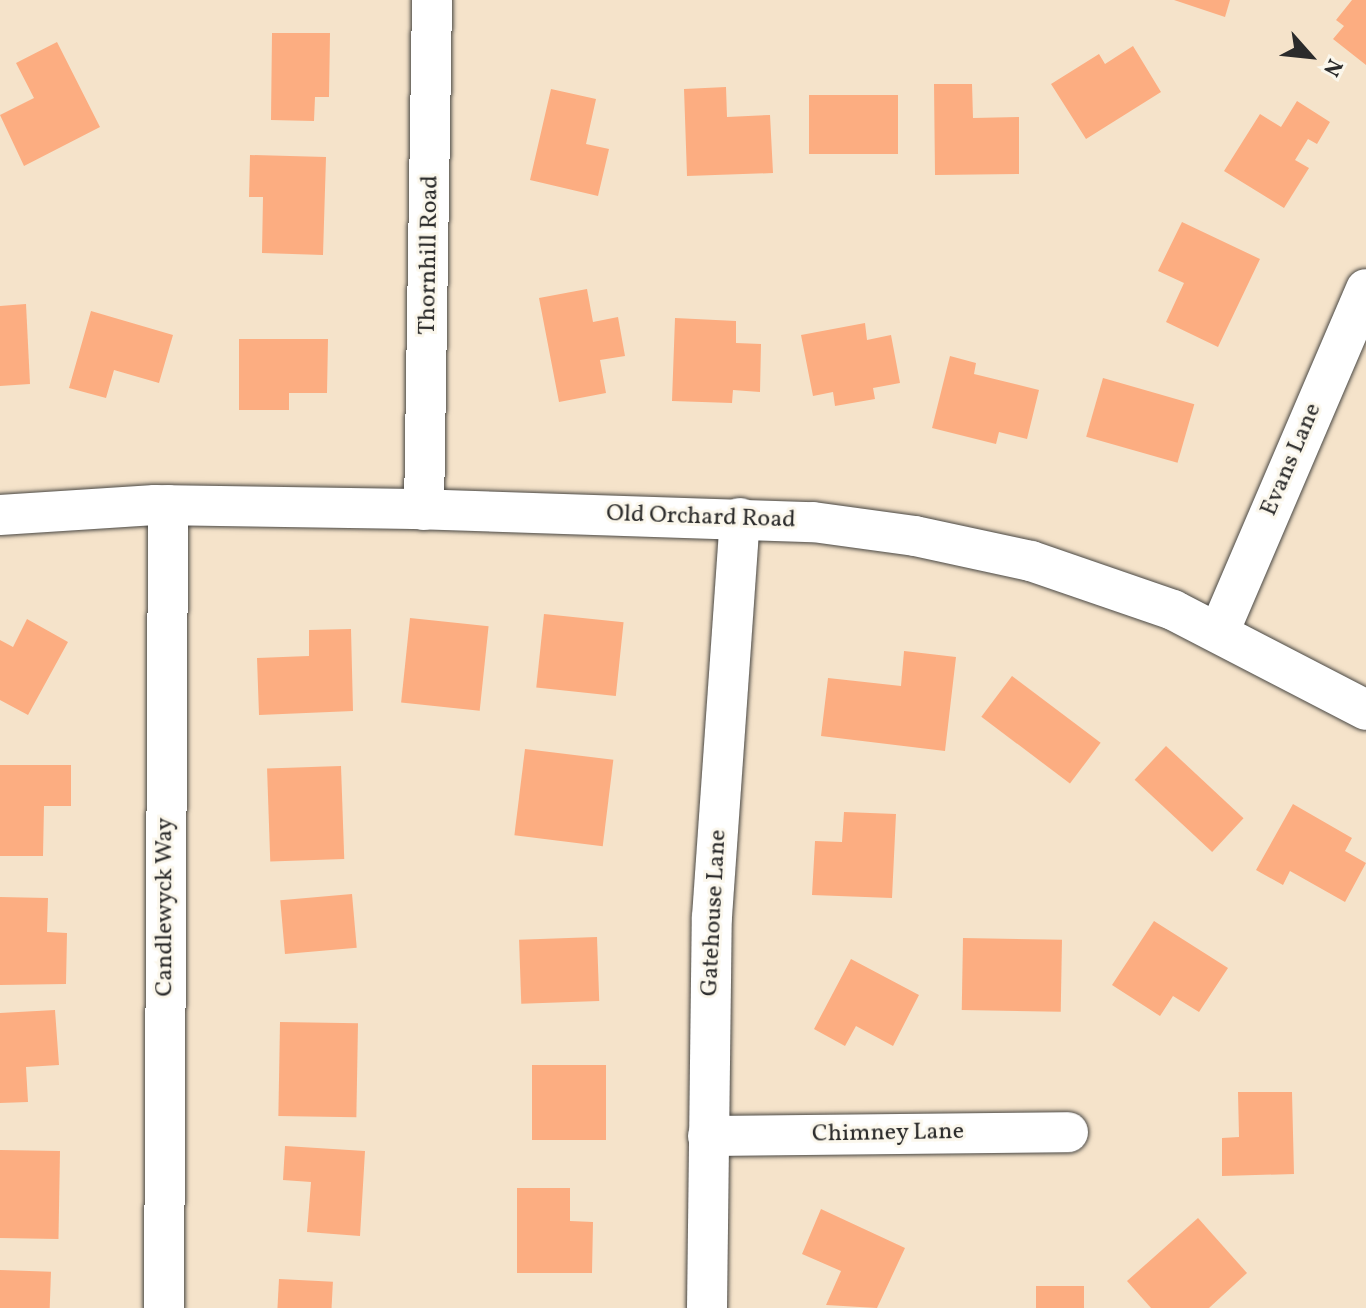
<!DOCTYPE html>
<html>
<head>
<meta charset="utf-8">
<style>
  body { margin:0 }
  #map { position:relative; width:1366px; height:1308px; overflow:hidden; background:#f5e3ca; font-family:Vollkorn,serif }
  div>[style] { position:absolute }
  .building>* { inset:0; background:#fcad81; transform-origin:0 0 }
  .roads { filter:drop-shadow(0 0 2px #494743) drop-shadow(0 0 2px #494743) }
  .minor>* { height:40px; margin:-20px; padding:0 20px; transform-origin:20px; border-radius:20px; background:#fff }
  span { translate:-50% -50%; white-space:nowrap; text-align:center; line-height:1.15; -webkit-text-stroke:6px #fbf7ec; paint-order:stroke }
  .street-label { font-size:24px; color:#2b2b2b }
  .north { position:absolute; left:1270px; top:16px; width:80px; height:80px; -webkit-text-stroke:6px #fbf7ec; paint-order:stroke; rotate:117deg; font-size:22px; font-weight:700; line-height:32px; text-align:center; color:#2b2b2b }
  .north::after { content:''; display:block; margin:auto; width:28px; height:36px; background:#2b2b2b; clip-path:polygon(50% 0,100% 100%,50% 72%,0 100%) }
</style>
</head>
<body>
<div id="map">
  <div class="building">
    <div style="clip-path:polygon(1174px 0,1230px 0,1225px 17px)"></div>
    <div style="clip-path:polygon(1352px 0,1366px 0,1366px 65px,1333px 39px,1344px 26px,1336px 20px)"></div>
    <div style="clip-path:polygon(272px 33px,330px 33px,329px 97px,315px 97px,314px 121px,271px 120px)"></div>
    <div style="clip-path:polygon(57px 42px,100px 127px,24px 166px,0 115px,34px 98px,16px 63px)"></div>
    <div style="clip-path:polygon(1133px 46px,1161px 92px,1086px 139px,1051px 84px,1099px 54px,1105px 64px)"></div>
    <div style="clip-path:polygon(934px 84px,972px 84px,973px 118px,1019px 117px,1019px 174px,935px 175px)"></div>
    <div style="clip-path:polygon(726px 87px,727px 117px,770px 115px,773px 173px,687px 176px,684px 89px)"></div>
    <div style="clip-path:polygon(551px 89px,596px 99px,586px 144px,609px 149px,598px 196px,530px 180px)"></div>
    <div style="left:809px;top:95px;width:89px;height:59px"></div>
    <div style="clip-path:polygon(1297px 101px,1330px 122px,1317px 144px,1308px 139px,1295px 160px,1309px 168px,1284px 208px,1224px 171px,1260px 114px,1281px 127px)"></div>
    <div style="clip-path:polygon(250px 155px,326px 157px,323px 255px,262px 253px,263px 197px,249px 197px)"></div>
    <div style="clip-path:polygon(1182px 222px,1260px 259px,1218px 347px,1166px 322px,1184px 283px,1158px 271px)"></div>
    <div style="clip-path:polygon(587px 289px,593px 322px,618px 317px,625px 356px,600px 360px,606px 393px,559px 402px,539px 298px)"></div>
    <div style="clip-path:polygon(26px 304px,30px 384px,0 386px,0 306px)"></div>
    <div style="clip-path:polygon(91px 311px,173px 335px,159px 383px,114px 370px,106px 398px,69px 388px)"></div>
    <div style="clip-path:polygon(675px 318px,736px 321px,736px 343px,761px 344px,760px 392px,733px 390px,732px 403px,672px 401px)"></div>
    <div style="clip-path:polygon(865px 323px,867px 340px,891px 335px,900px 383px,873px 388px,875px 399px,835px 406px,833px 392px,813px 396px,801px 335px)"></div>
    <div style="clip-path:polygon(239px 339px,328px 339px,327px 393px,289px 393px,289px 410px,239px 410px)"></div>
    <div style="clip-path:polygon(950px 356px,976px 363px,974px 374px,1039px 390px,1027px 439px,999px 432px,996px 444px,932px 428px)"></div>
    <div style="left:1103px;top:378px;width:95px;height:61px;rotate:16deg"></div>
    <div style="left:544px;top:614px;width:80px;height:74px;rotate:6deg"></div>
    <div style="left:410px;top:618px;width:79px;height:85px;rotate:6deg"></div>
    <div style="clip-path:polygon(27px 619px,68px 642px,28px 715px,0 700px,0 640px,13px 647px)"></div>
    <div style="clip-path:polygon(351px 629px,353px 711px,259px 715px,257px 658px,309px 656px,309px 630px)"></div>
    <div style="clip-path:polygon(904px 651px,956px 657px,945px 751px,821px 736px,828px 678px,901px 686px)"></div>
    <div style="left:1012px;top:676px;width:111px;height:51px;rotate:37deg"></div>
    <div style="left:1166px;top:746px;width:106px;height:46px;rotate:43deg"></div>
    <div style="left:525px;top:749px;width:89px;height:87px;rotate:7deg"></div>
    <div style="clip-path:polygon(0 765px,71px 765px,71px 806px,44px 806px,43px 856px,0 856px)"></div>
    <div style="left:341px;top:766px;width:93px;height:74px;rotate:88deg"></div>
    <div style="clip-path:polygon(1293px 804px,1352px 838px,1345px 851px,1366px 863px,1345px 902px,1290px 871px,1283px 885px,1256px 870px)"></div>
    <div style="clip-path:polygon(844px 812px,896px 814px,892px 898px,812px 895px,815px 841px,842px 842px)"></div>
    <div style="left:352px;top:894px;width:54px;height:72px;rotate:85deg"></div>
    <div style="clip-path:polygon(0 897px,48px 898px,47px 932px,67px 933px,66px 984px,0 985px)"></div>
    <div style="clip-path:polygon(1154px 921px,1228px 968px,1199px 1012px,1173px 996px,1160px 1016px,1112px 985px)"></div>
    <div style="left:597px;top:937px;width:64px;height:78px;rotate:88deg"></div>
    <div style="left:963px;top:938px;width:99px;height:72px;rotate:1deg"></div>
    <div style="clip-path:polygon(851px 959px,919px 995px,893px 1046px,856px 1026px,845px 1046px,814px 1029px)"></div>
    <div style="clip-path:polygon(55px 1010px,59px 1065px,26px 1067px,28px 1102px,0 1103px,0 1013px)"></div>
    <div style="left:280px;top:1022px;width:78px;height:94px;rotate:1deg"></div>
    <div style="left:532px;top:1065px;width:74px;height:75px"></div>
    <div style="clip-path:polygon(1238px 1092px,1292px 1092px,1294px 1174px,1222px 1176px,1222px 1138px,1239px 1137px)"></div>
    <div style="clip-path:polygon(285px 1146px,365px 1151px,360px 1236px,307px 1232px,311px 1182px,283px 1180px)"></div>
    <div style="left:60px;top:1151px;width:88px;height:60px;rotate:91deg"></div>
    <div style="clip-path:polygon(517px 1188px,570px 1188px,570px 1221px,593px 1222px,592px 1273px,517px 1273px)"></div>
    <div style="clip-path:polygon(821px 1209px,905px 1248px,877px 1308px,826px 1305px,841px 1271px,802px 1254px)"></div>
    <div style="clip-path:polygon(1198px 1218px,1247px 1273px,1209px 1308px,1151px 1308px,1127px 1281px)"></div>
    <div style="left:0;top:1270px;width:51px;height:38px;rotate:2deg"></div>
    <div style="left:279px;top:1279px;width:54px;height:29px;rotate:3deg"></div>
    <div style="left:1084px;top:1286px;width:22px;height:48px;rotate:90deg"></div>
  </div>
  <div class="roads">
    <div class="minor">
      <div style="left:424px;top:510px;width:510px;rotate:-89.1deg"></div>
      <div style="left:0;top:515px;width:155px;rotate:-3.7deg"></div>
      <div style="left:155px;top:505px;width:259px;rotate:0.9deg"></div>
      <div style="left:414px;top:509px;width:399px;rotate:1.9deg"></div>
      <div style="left:813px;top:522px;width:103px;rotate:7.8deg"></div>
      <div style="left:915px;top:536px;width:119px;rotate:12.2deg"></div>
      <div style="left:1031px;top:561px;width:150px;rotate:19deg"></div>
      <div style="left:1173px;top:610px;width:217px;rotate:27.4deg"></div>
      <div style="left:1219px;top:632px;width:373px;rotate:-66.8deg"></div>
      <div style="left:708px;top:1136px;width:360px;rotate:-0.6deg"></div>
      <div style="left:164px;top:1308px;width:803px;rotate:-89.71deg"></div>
      <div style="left:707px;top:1308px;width:391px;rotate:-89.3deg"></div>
      <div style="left:712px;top:917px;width:400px;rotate:-86deg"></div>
    </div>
  </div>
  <div class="street-label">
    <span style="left:430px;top:255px;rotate:-89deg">Thornhill Road</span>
    <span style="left:1292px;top:460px;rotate:-67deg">Evans Lane</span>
    <span style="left:701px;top:518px;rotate:2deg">Old Orchard Road</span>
    <span style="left:166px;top:907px;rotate:-90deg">Candlewyck Way</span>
    <span style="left:715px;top:913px;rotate:-87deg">Gatehouse Lane</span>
    <span style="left:888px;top:1134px;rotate:-1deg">Chimney Lane</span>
  </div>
  <div class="north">N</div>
</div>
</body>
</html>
